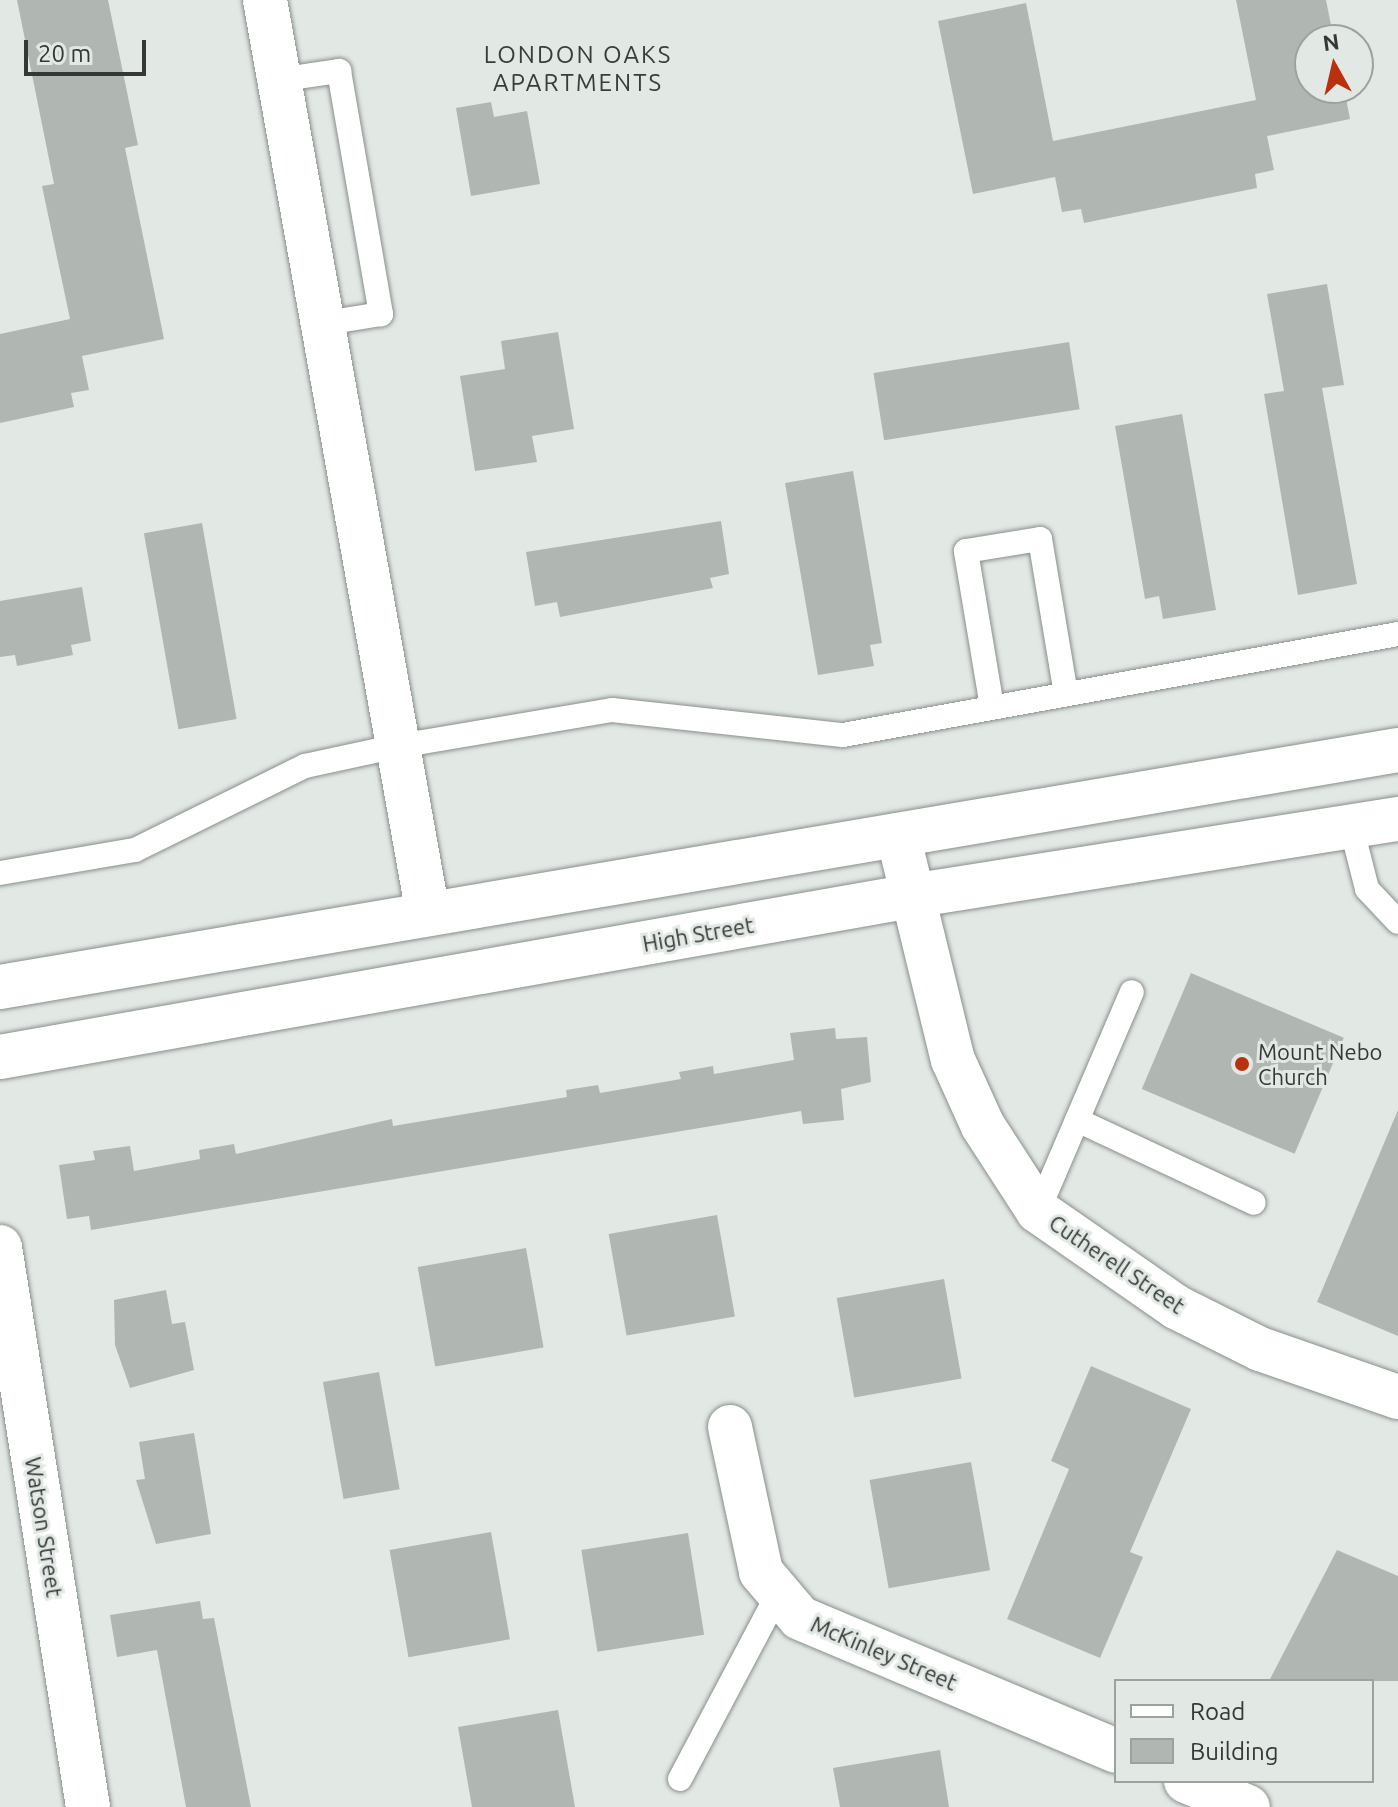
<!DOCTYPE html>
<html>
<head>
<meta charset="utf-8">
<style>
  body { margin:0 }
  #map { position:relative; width:1398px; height:1807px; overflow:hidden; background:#e2e9e4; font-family:Ubuntu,sans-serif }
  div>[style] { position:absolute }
  .building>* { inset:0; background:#b0b7b2; transform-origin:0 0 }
  .roads { filter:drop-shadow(0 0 2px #898f8b) drop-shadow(0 0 2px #898f8b) }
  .service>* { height:24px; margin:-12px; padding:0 12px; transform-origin:12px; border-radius:12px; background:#fff }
  .minor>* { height:44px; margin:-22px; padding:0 22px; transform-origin:22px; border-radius:22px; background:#fff }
  .secondary>* { height:44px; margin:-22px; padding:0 22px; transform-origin:22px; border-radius:22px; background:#fff }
  .dots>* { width:22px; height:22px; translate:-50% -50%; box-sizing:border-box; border:4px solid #e2e9e4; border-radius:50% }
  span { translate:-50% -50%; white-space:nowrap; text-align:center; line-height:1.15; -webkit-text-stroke:6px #e2e9e4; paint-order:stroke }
  .street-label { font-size:22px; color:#353836 }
  .poi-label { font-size:22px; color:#353836 }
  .left { translate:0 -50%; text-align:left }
  .neighbourhood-label { font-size:24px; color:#383d39; letter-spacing:2px }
  .legend { position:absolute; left:1114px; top:1679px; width:260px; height:104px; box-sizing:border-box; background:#e2e9e4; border:2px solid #9da29e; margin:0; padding:10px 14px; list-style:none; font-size:24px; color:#353836 }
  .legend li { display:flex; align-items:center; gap:16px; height:40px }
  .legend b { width:40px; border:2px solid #9da29e }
  .north { position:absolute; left:1294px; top:24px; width:80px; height:80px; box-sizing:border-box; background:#e2e9e4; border:2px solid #9da29e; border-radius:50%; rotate:352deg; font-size:22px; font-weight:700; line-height:32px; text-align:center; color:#353836 }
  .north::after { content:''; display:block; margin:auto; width:28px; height:36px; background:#bb3110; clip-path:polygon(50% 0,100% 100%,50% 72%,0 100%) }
  .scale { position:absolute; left:24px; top:40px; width:122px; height:36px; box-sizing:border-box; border:4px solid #353836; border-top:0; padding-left:10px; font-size:24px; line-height:28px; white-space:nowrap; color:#353836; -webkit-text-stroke:6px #e2e9e4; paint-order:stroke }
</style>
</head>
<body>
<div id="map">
  <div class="building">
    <div style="clip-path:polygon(17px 0,108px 0,138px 145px,125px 148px,164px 339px,82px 356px,89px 390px,71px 393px,74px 407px,0 423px,0 334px,70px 319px,42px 186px,54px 184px)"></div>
    <div style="clip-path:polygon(1236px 0,1326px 0,1334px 40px,1310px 40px,1310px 88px,1344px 88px,1350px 119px,1267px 136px,1274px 170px,1255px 174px,1257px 188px,1084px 223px,1081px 209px,1062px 212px,1055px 177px,973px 194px,938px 21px,1026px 3px,1053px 141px,1256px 100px)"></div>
    <div style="clip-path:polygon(491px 102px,494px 117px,527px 111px,540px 184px,471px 196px,456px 108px)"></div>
    <div style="clip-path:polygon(1327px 284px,1344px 385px,1322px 388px,1357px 584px,1298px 595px,1264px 394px,1284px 391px,1267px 294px)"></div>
    <div style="clip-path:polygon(558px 332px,574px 429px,532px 436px,537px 462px,475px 471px,460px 376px,505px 369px,501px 341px)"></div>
    <div style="left:1069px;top:342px;width:68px;height:198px;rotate:81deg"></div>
    <div style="clip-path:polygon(1182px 414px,1216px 610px,1163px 619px,1159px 596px,1145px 599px,1115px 426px)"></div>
    <div style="clip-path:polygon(853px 471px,882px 643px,870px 645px,874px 666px,818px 675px,785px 483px)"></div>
    <div style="clip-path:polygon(721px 521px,729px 574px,710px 578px,713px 588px,560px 617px,557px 602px,535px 606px,526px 552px)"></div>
    <div style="left:202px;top:523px;width:199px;height:59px;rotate:80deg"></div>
    <div style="clip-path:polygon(82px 587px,91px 641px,71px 645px,73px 655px,17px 666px,15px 655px,0 657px,0 601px)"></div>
    <div style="left:1191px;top:973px;width:166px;height:126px;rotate:23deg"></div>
    <div style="clip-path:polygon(835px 1028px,836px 1039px,867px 1037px,871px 1082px,841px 1089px,844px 1120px,803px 1124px,801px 1111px,91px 1230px,89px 1216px,67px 1219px,59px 1165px,95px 1160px,93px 1151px,130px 1146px,134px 1171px,200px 1159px,199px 1150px,234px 1144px,236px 1154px,392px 1119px,393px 1126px,567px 1097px,566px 1090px,598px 1085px,600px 1093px,681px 1079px,679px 1072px,713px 1066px,714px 1074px,794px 1060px,790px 1033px)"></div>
    <div style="clip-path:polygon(1398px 1110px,1398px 1336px,1317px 1302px)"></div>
    <div style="left:717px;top:1215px;width:103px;height:110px;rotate:80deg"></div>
    <div style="left:526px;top:1248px;width:101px;height:110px;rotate:80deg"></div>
    <div style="left:944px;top:1279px;width:101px;height:109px;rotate:80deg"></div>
    <div style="clip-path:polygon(166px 1290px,172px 1324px,185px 1322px,194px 1370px,130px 1388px,115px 1345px,114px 1300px)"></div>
    <div style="clip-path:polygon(1091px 1366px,1191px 1409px,1130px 1552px,1143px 1557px,1100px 1658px,1007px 1619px,1069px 1469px,1051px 1461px)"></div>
    <div style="left:379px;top:1372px;width:119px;height:57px;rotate:80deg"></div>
    <div style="clip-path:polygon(194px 1433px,211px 1534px,156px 1544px,136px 1480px,145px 1479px,139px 1442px)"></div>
    <div style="left:971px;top:1462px;width:110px;height:103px;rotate:80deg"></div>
    <div style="left:491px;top:1532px;width:109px;height:103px;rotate:80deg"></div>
    <div style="left:688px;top:1533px;width:103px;height:108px;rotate:81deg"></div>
    <div style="clip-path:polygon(1337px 1550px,1398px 1576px,1398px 1681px,1269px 1681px)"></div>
    <div style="clip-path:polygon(200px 1601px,203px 1619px,214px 1618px,251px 1807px,186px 1807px,157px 1650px,117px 1657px,110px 1615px)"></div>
    <div style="clip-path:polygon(558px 1710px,575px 1807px,472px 1807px,458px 1727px)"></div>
    <div style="clip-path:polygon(940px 1750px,949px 1807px,840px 1807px,833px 1768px)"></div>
  </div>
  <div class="roads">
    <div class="service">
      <div style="left:278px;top:80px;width:62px;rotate:-8.4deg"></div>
      <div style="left:339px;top:71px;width:247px;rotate:80.2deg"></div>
      <div style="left:381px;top:314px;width:63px;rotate:170.8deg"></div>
      <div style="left:992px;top:707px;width:158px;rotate:-99.5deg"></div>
      <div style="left:966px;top:551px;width:75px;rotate:-9.2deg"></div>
      <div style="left:1040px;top:539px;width:157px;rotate:80.5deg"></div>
      <div style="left:1351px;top:826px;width:65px;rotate:75.7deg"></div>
      <div style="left:1367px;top:889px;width:45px;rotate:46.8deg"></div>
      <div style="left:0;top:873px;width:137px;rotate:-9.7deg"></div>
      <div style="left:135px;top:850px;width:190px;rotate:-26.3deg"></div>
      <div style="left:305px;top:766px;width:90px;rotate:-12.2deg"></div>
      <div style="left:393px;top:747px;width:222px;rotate:-9.6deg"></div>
      <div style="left:612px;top:710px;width:232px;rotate:6.2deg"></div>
      <div style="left:843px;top:735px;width:564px;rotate:-10.31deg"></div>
      <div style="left:1077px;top:1120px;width:195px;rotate:25.1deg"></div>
      <div style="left:1038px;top:1211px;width:238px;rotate:-66.8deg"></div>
      <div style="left:680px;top:1779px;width:205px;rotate:-62.1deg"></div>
    </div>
    <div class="minor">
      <div style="left:265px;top:0;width:928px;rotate:79.89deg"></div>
      <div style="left:898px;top:835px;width:232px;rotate:76.3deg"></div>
      <div style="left:953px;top:1060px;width:72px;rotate:65.6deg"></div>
      <div style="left:983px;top:1126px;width:101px;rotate:57.1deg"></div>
      <div style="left:1038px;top:1211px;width:168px;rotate:34.8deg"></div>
      <div style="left:1176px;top:1307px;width:94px;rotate:26.6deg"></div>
      <div style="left:1260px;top:1349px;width:146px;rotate:19.2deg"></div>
      <div style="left:0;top:1247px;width:567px;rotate:81.07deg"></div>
      <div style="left:730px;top:1427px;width:148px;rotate:77.9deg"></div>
      <div style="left:761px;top:1572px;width:60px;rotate:49.7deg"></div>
      <div style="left:800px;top:1618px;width:343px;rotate:22.8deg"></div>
      <div style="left:1186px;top:1781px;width:67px;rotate:22.8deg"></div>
    </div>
    <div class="secondary">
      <div style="left:0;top:987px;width:1418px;rotate:-9.62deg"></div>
      <div style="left:0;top:1057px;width:925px;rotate:-10.02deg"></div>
      <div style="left:911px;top:896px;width:493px;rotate:-9deg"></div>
    </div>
  </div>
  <div class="dots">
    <div style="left:1242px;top:1064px;background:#bb3110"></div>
  </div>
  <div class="street-label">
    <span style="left:698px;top:934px;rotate:-10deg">High Street</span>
    <span style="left:1117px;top:1264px;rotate:34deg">Cutherell Street</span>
    <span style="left:44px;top:1527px;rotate:81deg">Watson Street</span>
    <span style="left:884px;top:1653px;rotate:23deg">McKinley Street</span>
  </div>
  <div class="poi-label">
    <span class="left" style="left:1258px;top:1064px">Mount Nebo<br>Church</span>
  </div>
  <div class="neighbourhood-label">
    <span style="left:578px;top:69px">LONDON OAKS<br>APARTMENTS</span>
  </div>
  <ul class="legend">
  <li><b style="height:10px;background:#fff"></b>Road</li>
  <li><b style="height:22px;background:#b0b7b2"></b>Building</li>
  </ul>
  <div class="north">N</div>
  <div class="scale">20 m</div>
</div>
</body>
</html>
